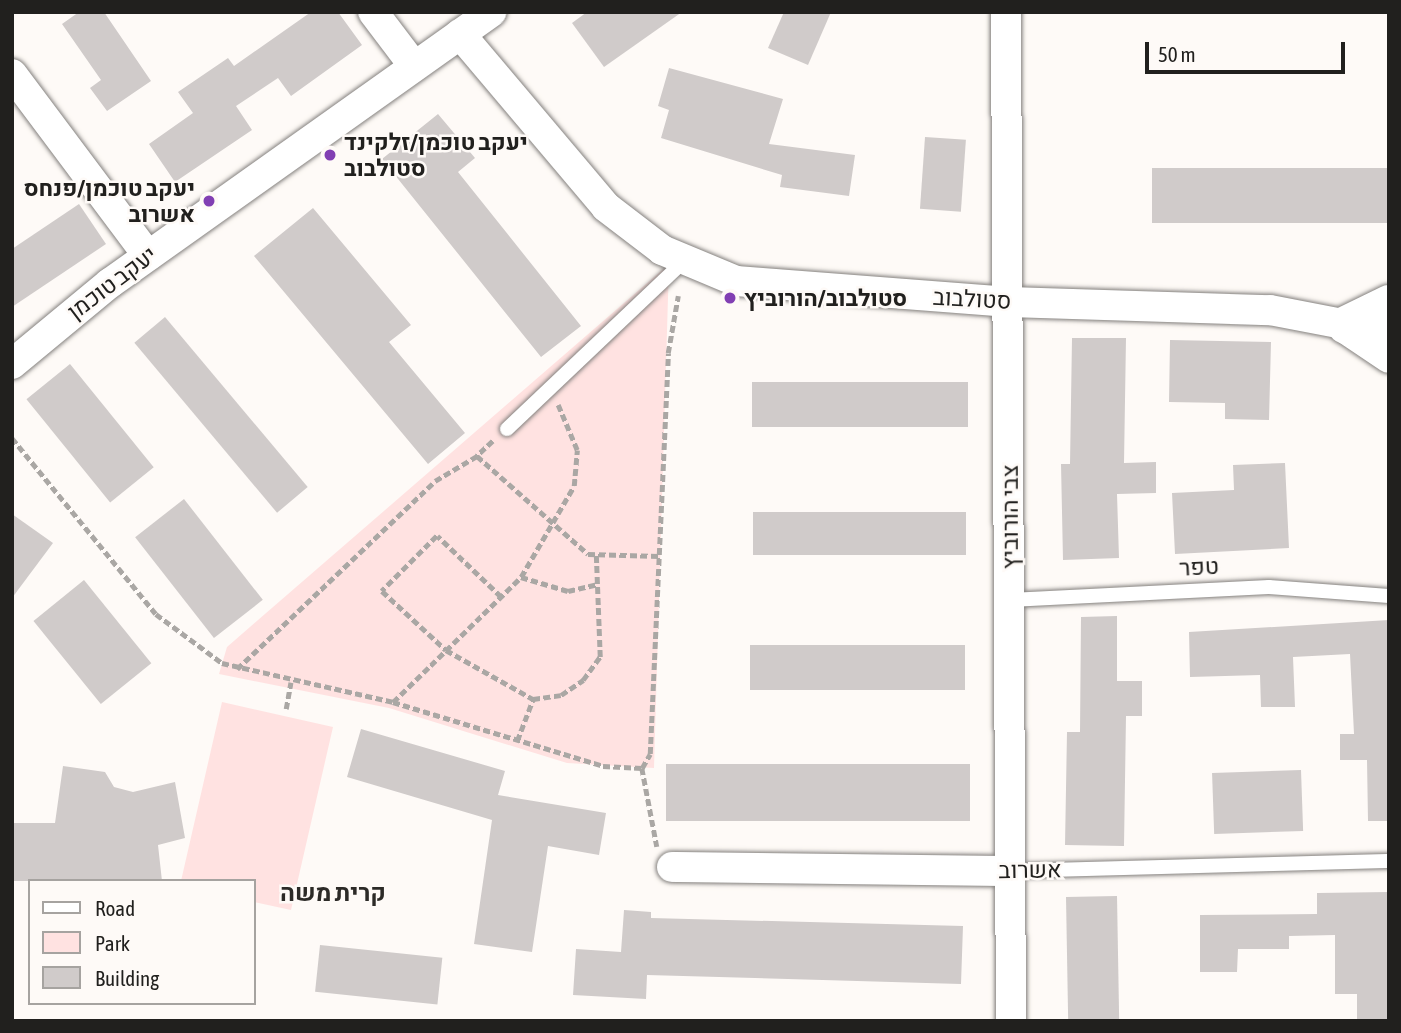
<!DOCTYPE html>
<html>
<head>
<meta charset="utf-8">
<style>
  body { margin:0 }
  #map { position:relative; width:1401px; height:1033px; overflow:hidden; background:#fefaf7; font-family:"Asap Condensed",Heebo,sans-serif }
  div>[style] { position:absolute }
  .green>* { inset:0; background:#ffe2e1 }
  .building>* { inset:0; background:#d0cbca; transform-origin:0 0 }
  .path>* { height:4.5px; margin-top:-2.25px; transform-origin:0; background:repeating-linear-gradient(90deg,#aaa7a4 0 7px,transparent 0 10.5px) }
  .roads { filter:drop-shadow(0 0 2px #84817e) drop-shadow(0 0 2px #84817e) }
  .lane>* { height:14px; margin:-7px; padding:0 7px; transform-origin:7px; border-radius:7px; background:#fff }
  .street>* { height:30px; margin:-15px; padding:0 15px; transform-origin:15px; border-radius:15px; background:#fff }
  .secondary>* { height:38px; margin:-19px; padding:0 19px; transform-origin:19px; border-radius:19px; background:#fff }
  .dots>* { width:19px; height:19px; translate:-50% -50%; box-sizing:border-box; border:4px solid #fefaf7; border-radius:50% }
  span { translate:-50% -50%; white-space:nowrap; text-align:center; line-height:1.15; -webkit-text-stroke:5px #fefaf7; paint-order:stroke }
  .poi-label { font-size:23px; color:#21201e; font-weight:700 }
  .left { translate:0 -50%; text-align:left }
  .right { translate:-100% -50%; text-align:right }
  .street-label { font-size:23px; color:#21201e }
  .neighbourhood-label { font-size:24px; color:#2c2a27; font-weight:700 }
  .frame { position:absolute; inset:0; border:14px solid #21201e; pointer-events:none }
  .legend { position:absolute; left:28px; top:879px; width:228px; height:126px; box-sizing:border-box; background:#fefaf7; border:2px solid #a6a3a0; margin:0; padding:9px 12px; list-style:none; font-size:21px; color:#21201e }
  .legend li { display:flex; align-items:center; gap:14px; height:35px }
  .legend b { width:35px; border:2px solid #a6a3a0 }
  .scale { position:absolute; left:1145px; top:42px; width:200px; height:32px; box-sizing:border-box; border:4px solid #21201e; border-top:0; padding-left:9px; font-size:21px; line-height:24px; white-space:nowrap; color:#21201e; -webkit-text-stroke:5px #fefaf7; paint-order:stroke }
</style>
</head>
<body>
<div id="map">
  <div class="green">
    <div style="clip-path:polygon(669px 264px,654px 768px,567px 763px,389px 708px,219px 674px,227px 647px)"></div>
    <div style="clip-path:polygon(222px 702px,333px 727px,291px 910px,254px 902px,254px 881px,181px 881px)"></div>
  </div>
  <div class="building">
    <div style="clip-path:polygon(79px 12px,104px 12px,151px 81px,107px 111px,90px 88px,101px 80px,62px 24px)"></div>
    <div style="clip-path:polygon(311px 12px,338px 12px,362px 45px,291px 96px,278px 78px,236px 106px,252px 130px,175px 182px,149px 144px,193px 113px,178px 92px,228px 58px,234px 66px)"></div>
    <div style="clip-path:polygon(587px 12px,682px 12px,604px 67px,572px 23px)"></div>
    <div style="clip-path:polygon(784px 12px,831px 12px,808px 65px,768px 48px)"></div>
    <div style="clip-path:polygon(669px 68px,783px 99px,769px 144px,855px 155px,849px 196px,780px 187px,782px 175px,661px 138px,669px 110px,658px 106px)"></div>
    <div style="clip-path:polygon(438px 114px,475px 158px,458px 172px,581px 326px,541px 357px,382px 159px)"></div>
    <div style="left:925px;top:137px;width:41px;height:72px;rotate:4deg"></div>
    <div style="left:1389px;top:168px;width:55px;height:237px;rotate:90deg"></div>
    <div style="clip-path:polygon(79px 204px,106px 244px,12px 307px,12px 249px)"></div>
    <div style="clip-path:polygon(313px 208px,411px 325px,389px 342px,465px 433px,428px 464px,254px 256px)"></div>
    <div style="left:165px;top:317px;width:222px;height:40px;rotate:50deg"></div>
    <div style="clip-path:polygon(1072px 338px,1126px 338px,1124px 463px,1156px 462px,1156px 493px,1117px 494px,1119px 558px,1063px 560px,1061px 464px,1070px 464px)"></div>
    <div style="clip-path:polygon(1170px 340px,1271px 342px,1269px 420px,1225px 419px,1225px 403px,1169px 402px)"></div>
    <div style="left:70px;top:364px;width:133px;height:56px;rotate:51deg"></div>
    <div style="left:968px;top:382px;width:45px;height:216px;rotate:90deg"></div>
    <div style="clip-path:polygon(1285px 463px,1289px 548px,1175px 554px,1172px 493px,1234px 490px,1233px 465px)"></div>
    <div style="left:184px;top:499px;width:128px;height:62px;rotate:52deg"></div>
    <div style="left:966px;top:512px;width:43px;height:213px;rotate:90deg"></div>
    <div style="clip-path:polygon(12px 514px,53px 543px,12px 598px)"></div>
    <div style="left:84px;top:580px;width:107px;height:65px;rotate:51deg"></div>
    <div style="clip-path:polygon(1117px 616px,1117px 681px,1142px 681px,1142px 716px,1126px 716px,1124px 846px,1065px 845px,1067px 732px,1080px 732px,1081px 617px)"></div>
    <div style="clip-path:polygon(1389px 620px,1389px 821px,1368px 821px,1367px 760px,1340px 760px,1340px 734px,1354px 734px,1350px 654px,1293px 657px,1295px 707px,1261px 707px,1260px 675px,1190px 677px,1189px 632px)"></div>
    <div style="left:965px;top:645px;width:45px;height:215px;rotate:90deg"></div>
    <div style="clip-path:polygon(361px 729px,505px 771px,498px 795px,606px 813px,599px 855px,548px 846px,532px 952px,474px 944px,492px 820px,347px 777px)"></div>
    <div style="left:666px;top:764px;width:304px;height:57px"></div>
    <div style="clip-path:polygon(63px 766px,105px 772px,114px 787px,133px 792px,175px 782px,185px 838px,158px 845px,162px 881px,12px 881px,12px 823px,55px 823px)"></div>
    <div style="left:1301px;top:770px;width:61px;height:89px;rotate:88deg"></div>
    <div style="clip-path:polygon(1389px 892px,1389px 1021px,1357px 1021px,1357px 994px,1335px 994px,1335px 935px,1289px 936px,1289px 949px,1238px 949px,1237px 972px,1200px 972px,1200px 915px,1317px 914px,1317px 893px)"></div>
    <div style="left:1117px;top:896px;width:125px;height:51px;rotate:89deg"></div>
    <div style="clip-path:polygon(624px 910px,651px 912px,651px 918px,963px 926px,961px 984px,647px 975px,646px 999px,573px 995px,576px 949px,621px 952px)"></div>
    <div style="left:320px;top:945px;width:123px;height:47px;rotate:6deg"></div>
  </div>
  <div class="path">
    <div style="left:12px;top:438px;width:227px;rotate:50.7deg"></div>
    <div style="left:156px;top:614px;width:82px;rotate:36.6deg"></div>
    <div style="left:222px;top:663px;width:175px;rotate:12.8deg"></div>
    <div style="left:393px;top:702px;width:220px;rotate:16.9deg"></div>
    <div style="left:603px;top:766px;width:39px;rotate:3deg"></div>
    <div style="left:642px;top:768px;width:16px;rotate:-60deg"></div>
    <div style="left:650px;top:754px;width:401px;rotate:-87.4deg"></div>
    <div style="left:668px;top:353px;width:58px;rotate:-80deg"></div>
    <div style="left:493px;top:441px;width:22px;rotate:137deg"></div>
    <div style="left:477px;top:456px;width:148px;rotate:41.4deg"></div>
    <div style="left:588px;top:554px;width:71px;rotate:1.6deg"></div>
    <div style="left:521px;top:577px;width:105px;rotate:-59.8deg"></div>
    <div style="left:574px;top:486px;width:36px;rotate:-85deg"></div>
    <div style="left:577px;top:450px;width:49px;rotate:-112.9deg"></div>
    <div style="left:501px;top:597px;width:88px;rotate:-136.4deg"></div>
    <div style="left:437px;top:536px;width:78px;rotate:135deg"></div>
    <div style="left:382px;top:591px;width:87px;rotate:42.7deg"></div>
    <div style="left:446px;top:650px;width:100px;rotate:29.4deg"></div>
    <div style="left:237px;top:669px;width:273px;rotate:-43.5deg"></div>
    <div style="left:435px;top:481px;width:49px;rotate:-30.8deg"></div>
    <div style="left:393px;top:702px;width:179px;rotate:-44.3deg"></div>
    <div style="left:521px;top:577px;width:49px;rotate:16.6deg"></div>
    <div style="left:568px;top:591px;width:31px;rotate:-13deg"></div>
    <div style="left:286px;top:709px;width:27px;rotate:-80deg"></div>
    <div style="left:517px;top:741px;width:45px;rotate:-69.1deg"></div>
    <div style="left:533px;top:699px;width:28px;rotate:-8deg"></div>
    <div style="left:561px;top:695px;width:27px;rotate:-34deg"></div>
    <div style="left:583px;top:680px;width:29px;rotate:-54deg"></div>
    <div style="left:600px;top:657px;width:103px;rotate:-92.2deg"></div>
    <div style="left:642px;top:768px;width:80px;rotate:79.2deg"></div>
  </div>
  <div class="roads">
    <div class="lane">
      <div style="left:507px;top:429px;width:244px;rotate:-43.5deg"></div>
      <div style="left:1010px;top:600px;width:259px;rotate:-2.9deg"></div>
      <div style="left:1269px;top:587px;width:120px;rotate:4.3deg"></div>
      <div style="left:1009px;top:871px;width:380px;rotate:-1.5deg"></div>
    </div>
    <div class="street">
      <div style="left:373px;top:12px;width:68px;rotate:52.8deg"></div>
      <div style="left:1006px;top:12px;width:1009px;rotate:89.72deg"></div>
      <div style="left:460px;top:34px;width:226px;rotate:49.8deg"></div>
      <div style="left:606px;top:207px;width:71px;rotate:37.5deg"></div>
      <div style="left:662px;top:250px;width:80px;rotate:22.7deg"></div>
      <div style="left:736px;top:281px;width:274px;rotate:4.4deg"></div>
      <div style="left:1009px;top:302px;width:261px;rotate:1.8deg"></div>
      <div style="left:1270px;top:310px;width:121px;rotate:10.9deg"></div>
      <div style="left:12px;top:74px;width:227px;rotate:53.2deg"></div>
      <div style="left:1349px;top:331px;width:48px;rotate:34deg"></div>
      <div style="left:12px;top:364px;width:127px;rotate:-39.6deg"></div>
      <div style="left:110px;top:283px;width:468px;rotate:-35.4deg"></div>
      <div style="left:672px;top:867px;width:336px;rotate:0.7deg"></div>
    </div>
    <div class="secondary">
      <div style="left:1346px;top:325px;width:48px;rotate:-26deg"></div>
    </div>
  </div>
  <div class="dots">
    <div style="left:330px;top:155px;background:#813fb3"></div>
    <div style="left:209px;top:201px;background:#813fb3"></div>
    <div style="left:730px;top:298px;background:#813fb3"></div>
  </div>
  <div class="poi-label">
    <span class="left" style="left:344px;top:155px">יעקב טוכמן/זלקינד<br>סטולבוב</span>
    <span class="right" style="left:195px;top:201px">יעקב טוכמן/פנחס<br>אשרוב</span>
    <span class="left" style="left:744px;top:298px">סטולבוב/הורוביץ</span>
  </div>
  <div class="street-label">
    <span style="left:112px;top:283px;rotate:-37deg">יעקב טוכמן</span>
    <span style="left:972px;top:299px;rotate:3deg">סטולבוב</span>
    <span style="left:1010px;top:517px;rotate:-90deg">צבי הורוביץ</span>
    <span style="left:1199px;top:567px;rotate:-3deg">טפר</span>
    <span style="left:1030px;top:870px;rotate:-1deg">אשרוב</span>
  </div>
  <div class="neighbourhood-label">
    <span style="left:333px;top:893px">קרית משה</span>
  </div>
  <div class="frame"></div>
  <ul class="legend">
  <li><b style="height:9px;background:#fff"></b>Road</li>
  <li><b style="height:19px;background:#ffe2e1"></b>Park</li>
  <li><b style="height:19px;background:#d0cbca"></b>Building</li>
  </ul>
  <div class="scale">50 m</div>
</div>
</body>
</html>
